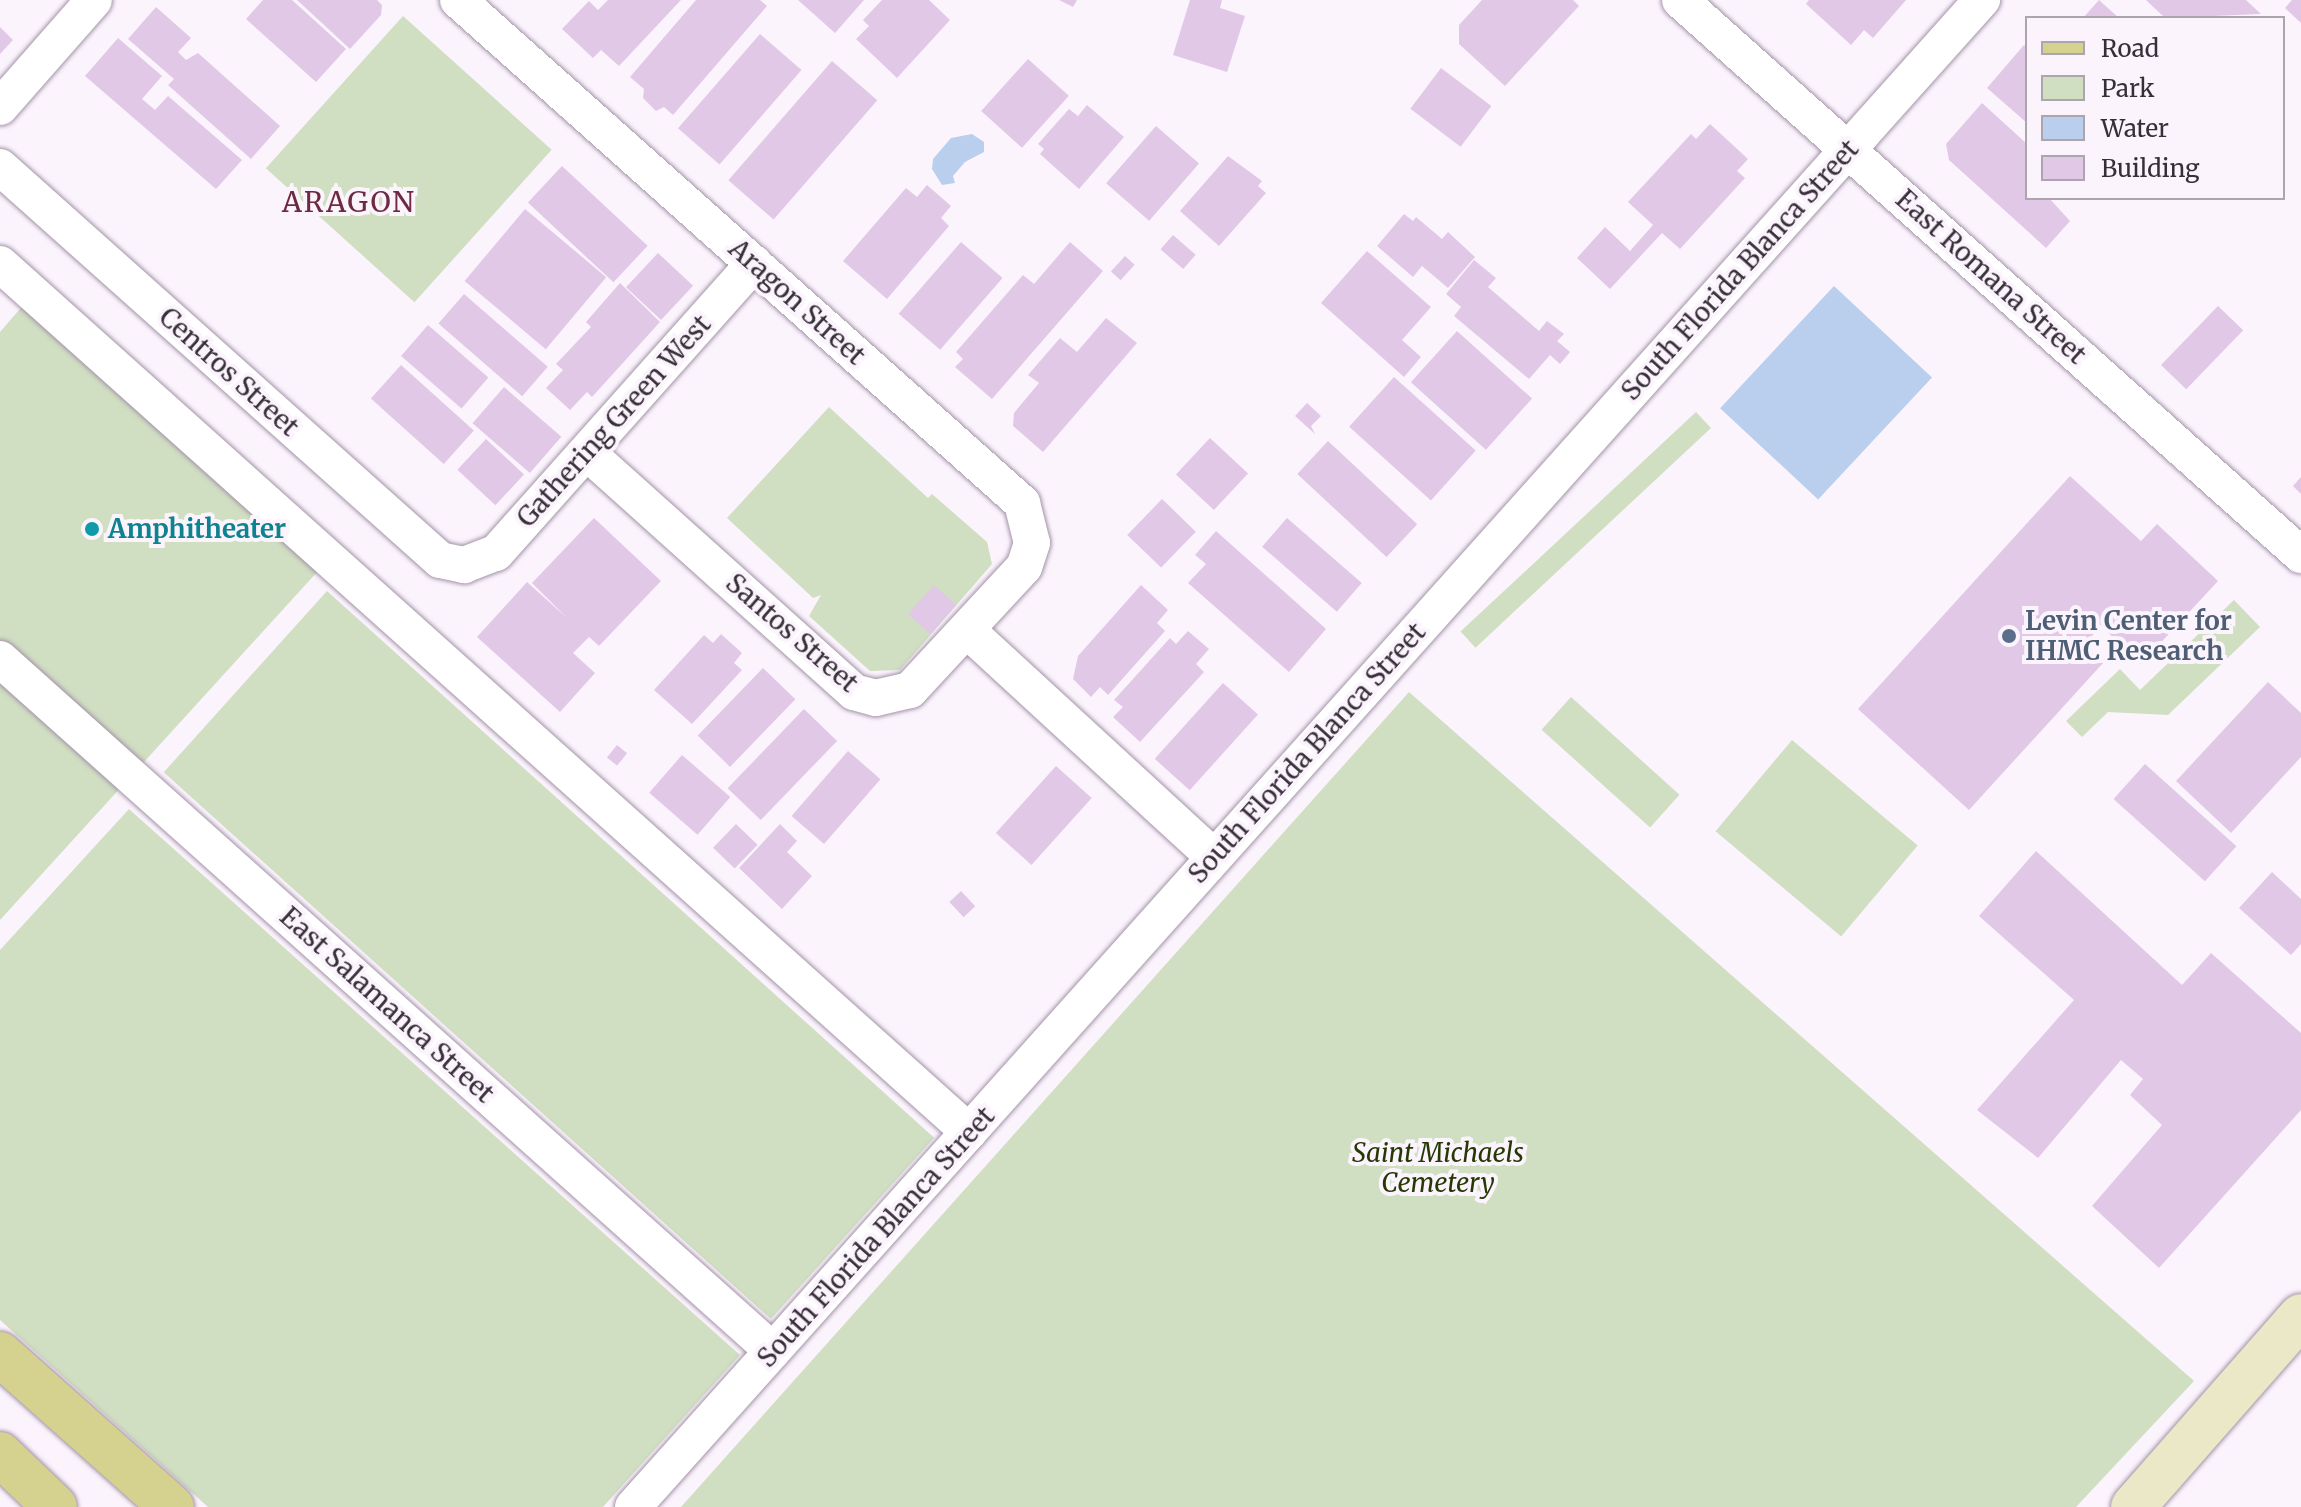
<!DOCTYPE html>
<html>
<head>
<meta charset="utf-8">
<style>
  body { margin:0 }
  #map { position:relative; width:2301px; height:1507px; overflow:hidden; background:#fbf4fd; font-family:Merriweather,serif }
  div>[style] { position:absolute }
  .green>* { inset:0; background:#d0dec2; transform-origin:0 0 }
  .water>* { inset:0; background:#bacfee; transform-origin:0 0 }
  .building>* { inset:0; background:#e1c8e6; transform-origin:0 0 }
  .roads { filter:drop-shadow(0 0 2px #a493a8) drop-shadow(0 0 2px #a493a8) }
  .street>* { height:36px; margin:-18px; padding:0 18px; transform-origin:18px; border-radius:18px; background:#fff }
  .secondary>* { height:44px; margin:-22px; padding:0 22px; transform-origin:22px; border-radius:22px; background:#eae8c6 }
  .primary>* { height:44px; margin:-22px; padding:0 22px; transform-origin:22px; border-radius:22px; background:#d4d28e }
  .dots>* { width:22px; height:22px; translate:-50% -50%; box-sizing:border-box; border:4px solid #fbf4fd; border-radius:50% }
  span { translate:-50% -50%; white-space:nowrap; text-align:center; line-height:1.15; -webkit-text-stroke:8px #fbf4fd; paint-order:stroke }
  .street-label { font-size:26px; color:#362f38 }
  .culture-label { font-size:26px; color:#0d838f; font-weight:700 }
  .left { translate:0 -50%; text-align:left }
  .service-label { font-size:26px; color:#4e5e75; font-weight:700 }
  .park-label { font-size:26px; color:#263904; font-style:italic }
  .neighbourhood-label { font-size:28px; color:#6e2a3f; letter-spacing:2px }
  .legend { position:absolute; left:2025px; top:16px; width:260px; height:184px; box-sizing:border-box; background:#fbf4fd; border:2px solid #aca5ae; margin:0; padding:10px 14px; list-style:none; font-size:24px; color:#362f38 }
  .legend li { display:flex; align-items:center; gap:16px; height:40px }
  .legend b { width:40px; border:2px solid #aca5ae }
</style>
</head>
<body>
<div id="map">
  <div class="green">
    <div style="left:403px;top:16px;width:200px;height:205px;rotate:42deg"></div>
    <div style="clip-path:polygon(33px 294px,329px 559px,0 920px,0 332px)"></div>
    <div style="clip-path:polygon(829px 407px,928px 498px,932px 494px,987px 542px,992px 564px,900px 670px,870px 671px,809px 616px,821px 595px,813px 598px,727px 518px)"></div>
    <div style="left:1696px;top:412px;width:22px;height:322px;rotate:47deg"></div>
    <div style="left:327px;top:591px;width:817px;height:244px;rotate:42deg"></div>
    <div style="clip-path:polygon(2234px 600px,2260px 627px,2168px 715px,2108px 712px,2082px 737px,2066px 721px,2120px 669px,2140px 690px)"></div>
    <div style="clip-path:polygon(1409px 692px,2194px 1381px,2076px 1507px,681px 1507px)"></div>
    <div style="left:1571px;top:697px;width:146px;height:44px;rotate:42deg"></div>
    <div style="left:1792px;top:740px;width:164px;height:119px;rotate:40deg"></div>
    <div style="clip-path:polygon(129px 809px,740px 1355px,603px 1507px,208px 1507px,0 1320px,0 950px)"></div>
  </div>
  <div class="water">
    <div style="clip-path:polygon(972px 134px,984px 142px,984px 152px,965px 162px,953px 176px,955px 183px,942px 185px,932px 169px,933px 159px,951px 138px)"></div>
    <div style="left:1834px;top:286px;width:134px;height:167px;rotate:43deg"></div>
  </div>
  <div class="building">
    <div style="clip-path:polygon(263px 0,292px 0,346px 49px,316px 82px,246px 19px)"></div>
    <div style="clip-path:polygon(297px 0,377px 0,382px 5px,381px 15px,350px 49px)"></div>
    <div style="clip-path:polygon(608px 0,681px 0,619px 66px,601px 50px,593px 58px,562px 29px,589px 1px,598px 10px)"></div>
    <div style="clip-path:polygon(696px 0,760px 0,767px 6px,673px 115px,664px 107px,656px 111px,643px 98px,644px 89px,630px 77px)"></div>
    <div style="clip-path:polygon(798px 0,864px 0,835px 33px)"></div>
    <div style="clip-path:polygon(882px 0,929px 0,950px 20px,897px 78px,856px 39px,869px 26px,863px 20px)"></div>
    <div style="clip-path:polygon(1059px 0,1077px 0,1073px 7px)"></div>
    <div style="clip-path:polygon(1190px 0,1222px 0,1220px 8px,1245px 16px,1227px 72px,1173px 55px)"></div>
    <div style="clip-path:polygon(1482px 0,1573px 0,1579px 6px,1505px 86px,1459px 44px,1459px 25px)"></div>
    <div style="clip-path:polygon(1809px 0,1906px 0,1873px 38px,1864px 30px,1851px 45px,1806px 4px)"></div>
    <div style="clip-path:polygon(2099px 0,2119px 18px,2083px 18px)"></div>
    <div style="clip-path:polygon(2146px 0,2246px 0,2261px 14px,2165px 18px)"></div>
    <div style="clip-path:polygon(2292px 0,2301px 0,2301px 23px,2285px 8px)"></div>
    <div style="clip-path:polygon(156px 7px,191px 38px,178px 52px,186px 60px,198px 53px,280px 126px,251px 159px,168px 85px,174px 79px,128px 39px)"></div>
    <div style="clip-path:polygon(0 27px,13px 40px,0 54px)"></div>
    <div style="left:760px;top:34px;width:55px;height:125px;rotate:41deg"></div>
    <div style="clip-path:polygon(118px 38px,162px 76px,142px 99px,155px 110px,168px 96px,242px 160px,216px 189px,85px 76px)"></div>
    <div style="clip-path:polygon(2024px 45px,2027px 47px,2027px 123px,1987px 88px)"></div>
    <div style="left:1028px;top:59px;width:55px;height:70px;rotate:42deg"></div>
    <div style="left:832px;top:61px;width:60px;height:158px;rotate:41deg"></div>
    <div style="left:1441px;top:68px;width:63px;height:51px;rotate:37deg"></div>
    <div style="clip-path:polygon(1982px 103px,2027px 144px,2027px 198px,2049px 198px,2070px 221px,2046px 248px,1949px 160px,1946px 144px)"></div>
    <div style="clip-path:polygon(1087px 105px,1124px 137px,1079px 189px,1040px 154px,1044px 149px,1038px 144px,1069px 109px,1078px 116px)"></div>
    <div style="clip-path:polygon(1710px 124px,1748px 159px,1737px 171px,1745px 178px,1680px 249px,1662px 233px,1610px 289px,1577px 258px,1605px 227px,1630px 251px,1653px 225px,1628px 202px,1691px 134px,1696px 139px)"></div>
    <div style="left:1156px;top:126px;width:57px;height:76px;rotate:41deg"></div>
    <div style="clip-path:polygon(1228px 156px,1262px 181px,1258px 186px,1266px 193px,1219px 246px,1180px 211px)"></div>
    <div style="left:562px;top:166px;width:117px;height:50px;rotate:43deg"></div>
    <div style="clip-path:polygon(927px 185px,951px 206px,941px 218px,949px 226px,887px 299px,843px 261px,906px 188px,917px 197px)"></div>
    <div style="left:525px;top:209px;width:106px;height:94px;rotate:40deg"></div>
    <div style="clip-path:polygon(1404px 214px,1413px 221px,1416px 217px,1442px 239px,1448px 232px,1475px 257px,1448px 288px,1422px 266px,1413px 277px,1377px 246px)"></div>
    <div style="left:1173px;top:235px;width:30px;height:19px;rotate:41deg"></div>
    <div style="left:961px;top:242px;width:55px;height:95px;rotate:41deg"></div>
    <div style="clip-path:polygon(1070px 242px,1103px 271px,992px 399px,955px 367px,963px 359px,956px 352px,1023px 275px,1034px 284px)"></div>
    <div style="clip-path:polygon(1367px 251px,1431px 307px,1402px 340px,1421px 357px,1404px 377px,1321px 303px)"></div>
    <div style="left:658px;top:253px;width:48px;height:47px;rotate:43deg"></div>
    <div style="left:1125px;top:256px;width:13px;height:21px;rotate:42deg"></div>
    <div style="clip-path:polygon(1474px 260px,1496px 278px,1488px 287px,1539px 331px,1547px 321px,1564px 334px,1557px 341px,1570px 352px,1560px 364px,1550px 355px,1529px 379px,1454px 316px,1461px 307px,1446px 294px)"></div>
    <div style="clip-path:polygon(620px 283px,660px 322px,592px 397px,587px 392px,570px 410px,546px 388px,563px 370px,556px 364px,591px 327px,586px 322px)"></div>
    <div style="left:464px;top:294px;width:111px;height:39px;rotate:41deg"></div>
    <div style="left:2218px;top:306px;width:35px;height:82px;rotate:44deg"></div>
    <div style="clip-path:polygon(1106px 318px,1137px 343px,1043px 452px,1013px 426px,1014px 413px,1039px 383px,1028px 375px,1060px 338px,1077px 352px)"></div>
    <div style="left:428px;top:325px;width:80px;height:41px;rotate:41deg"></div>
    <div style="left:1457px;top:331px;width:101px;height:69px;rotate:42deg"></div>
    <div style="left:401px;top:365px;width:98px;height:45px;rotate:42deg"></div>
    <div style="left:1394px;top:377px;width:110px;height:67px;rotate:42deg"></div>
    <div style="left:504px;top:387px;width:76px;height:48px;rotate:41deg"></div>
    <div style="clip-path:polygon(1307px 403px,1321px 416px,1311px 426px,1315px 434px,1295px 416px)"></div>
    <div style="left:1210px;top:438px;width:52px;height:50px;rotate:43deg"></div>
    <div style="left:486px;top:439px;width:52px;height:42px;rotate:43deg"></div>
    <div style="left:1328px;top:441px;width:122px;height:45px;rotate:43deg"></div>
    <div style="clip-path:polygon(2070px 476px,2141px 541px,2157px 524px,2218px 581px,2141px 664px,2101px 626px,2084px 645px,2103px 663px,1969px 810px,1858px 709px)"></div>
    <div style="clip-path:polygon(2301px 477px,2301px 494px,2293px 486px)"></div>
    <div style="left:1162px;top:499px;width:47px;height:50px;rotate:44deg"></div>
    <div style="clip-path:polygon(594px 518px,661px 581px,599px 646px,589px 637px,573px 653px,595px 673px,560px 712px,477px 637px,527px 582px,567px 618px,532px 583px)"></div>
    <div style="left:1287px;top:518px;width:99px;height:38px;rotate:41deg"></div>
    <div style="clip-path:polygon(1216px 531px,1326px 629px,1289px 672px,1188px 583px,1206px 564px,1195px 555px)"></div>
    <div style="left:934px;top:585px;width:30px;height:39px;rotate:42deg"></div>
    <div style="clip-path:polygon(1141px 585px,1168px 610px,1157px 623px,1165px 631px,1108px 695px,1100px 687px,1091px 697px,1073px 679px,1078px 656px)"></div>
    <div style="clip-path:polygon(1188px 631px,1209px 649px,1196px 664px,1204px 672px,1140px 742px,1113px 717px,1123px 707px,1114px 700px,1170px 638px,1176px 644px)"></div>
    <div style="clip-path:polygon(721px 634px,742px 653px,734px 663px,742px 670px,692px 724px,654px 690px,704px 635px,713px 643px)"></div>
    <div style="left:763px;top:668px;width:45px;height:94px;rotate:44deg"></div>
    <div style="clip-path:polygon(2268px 682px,2301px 713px,2301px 757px,2231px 833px,2176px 781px)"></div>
    <div style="left:1223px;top:683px;width:47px;height:102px;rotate:42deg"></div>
    <div style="left:804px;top:709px;width:46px;height:110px;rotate:44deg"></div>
    <div style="left:617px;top:745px;width:13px;height:16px;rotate:39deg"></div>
    <div style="left:848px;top:751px;width:43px;height:86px;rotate:41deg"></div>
    <div style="left:682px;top:755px;width:64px;height:50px;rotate:41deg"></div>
    <div style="left:2145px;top:764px;width:123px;height:47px;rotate:42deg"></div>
    <div style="left:1056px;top:766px;width:48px;height:90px;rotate:42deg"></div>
    <div style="left:736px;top:824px;width:30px;height:33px;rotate:44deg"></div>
    <div style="clip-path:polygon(780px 824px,797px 841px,787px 852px,812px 876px,782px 909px,739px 868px)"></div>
    <div style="clip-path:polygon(2036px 851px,2182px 985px,2211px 953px,2301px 1033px,2301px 1110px,2159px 1268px,2092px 1206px,2162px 1125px,2130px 1095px,2143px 1079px,2121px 1060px,2038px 1158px,1977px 1110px,2074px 1000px,1979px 916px)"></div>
    <div style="clip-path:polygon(2272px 872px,2301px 899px,2301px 944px,2291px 955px,2239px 908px)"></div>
    <div style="left:961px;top:891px;width:21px;height:16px;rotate:47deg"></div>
  </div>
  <div class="roads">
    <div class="street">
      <div style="left:458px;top:0;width:756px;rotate:41.73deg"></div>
      <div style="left:1022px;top:503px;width:41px;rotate:76deg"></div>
      <div style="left:1032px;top:543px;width:25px;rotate:108deg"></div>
      <div style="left:1024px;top:567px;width:168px;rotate:132.8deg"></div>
      <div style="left:910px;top:690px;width:35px;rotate:167deg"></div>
      <div style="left:876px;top:698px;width:23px;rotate:-165deg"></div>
      <div style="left:854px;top:692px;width:358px;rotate:-138.1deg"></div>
      <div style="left:1680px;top:0;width:833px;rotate:41.79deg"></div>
      <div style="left:0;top:107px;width:142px;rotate:-48.7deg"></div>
      <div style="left:0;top:167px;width:590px;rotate:41.77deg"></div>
      <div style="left:440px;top:560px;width:25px;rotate:12deg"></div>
      <div style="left:464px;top:565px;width:34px;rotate:-21deg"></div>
      <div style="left:496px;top:553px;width:388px;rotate:-48.3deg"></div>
      <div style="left:0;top:264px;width:1301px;rotate:41.85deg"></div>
      <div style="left:968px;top:631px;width:334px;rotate:42.6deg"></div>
      <div style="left:0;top:659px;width:1037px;rotate:41.84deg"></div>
      <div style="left:633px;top:1507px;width:2023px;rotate:-48.17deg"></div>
    </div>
    <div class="secondary">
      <div style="left:2133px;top:1507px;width:254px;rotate:-48.7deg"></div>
    </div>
    <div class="primary">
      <div style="left:0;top:1354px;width:230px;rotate:41.7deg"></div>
      <div style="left:0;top:1454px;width:76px;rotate:43.9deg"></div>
    </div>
  </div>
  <div class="dots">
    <div style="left:92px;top:529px;background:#0f9aa8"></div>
    <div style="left:2009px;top:636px;background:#5c6f8a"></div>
  </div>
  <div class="street-label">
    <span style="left:1740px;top:270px;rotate:-48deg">South Florida Blanca Street</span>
    <span style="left:1991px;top:277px;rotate:42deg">East Romana Street</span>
    <span style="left:797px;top:302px;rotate:42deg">Aragon Street</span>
    <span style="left:229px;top:372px;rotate:42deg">Centros Street</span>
    <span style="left:614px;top:421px;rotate:-48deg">Gathering Green West</span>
    <span style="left:792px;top:633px;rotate:41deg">Santos Street</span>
    <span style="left:1307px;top:753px;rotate:-48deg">South Florida Blanca Street</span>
    <span style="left:387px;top:1005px;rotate:42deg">East Salamanca Street</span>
    <span style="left:876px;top:1237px;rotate:-48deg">South Florida Blanca Street</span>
  </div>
  <div class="culture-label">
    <span class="left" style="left:108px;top:529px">Amphitheater</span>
  </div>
  <div class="service-label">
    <span class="left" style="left:2025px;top:636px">Levin Center for<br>IHMC Research</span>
  </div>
  <div class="park-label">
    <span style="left:1438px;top:1168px">Saint Michaels<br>Cemetery</span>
  </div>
  <div class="neighbourhood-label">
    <span style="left:349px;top:202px">ARAGON</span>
  </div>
  <ul class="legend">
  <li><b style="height:10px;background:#d4d28e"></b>Road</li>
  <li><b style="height:22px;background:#d0dec2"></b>Park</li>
  <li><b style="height:22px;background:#bacfee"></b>Water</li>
  <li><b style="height:22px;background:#e1c8e6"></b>Building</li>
  </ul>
</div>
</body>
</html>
